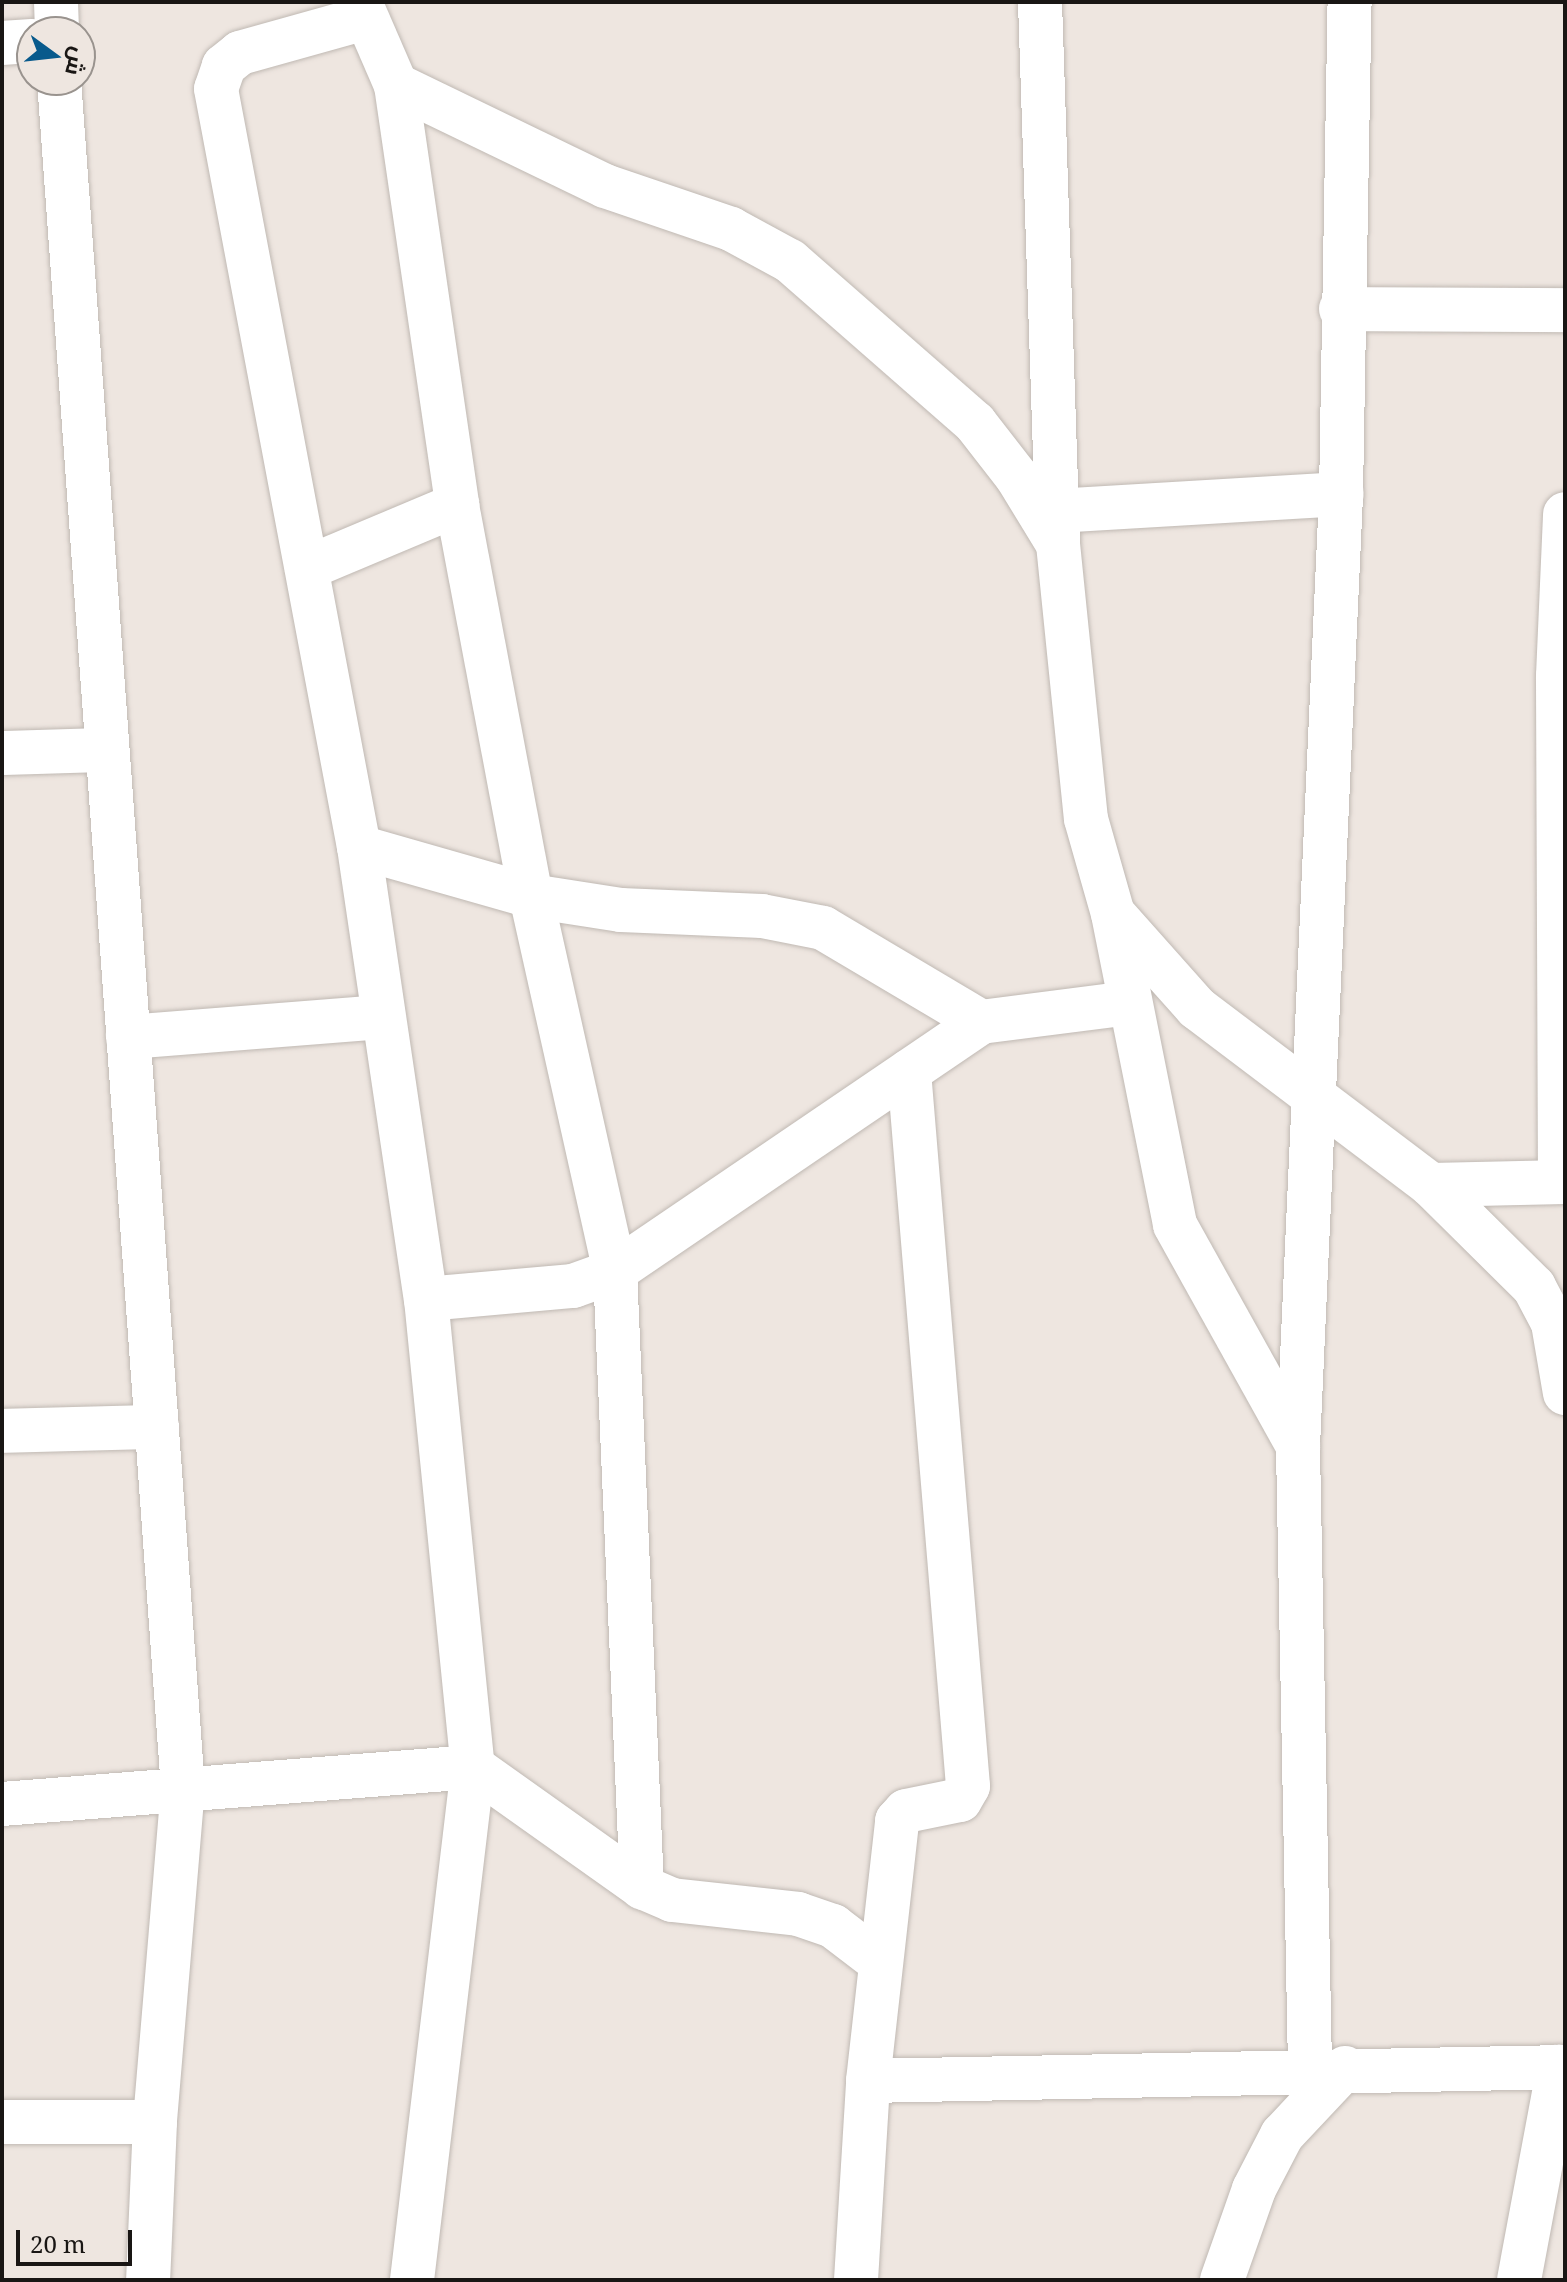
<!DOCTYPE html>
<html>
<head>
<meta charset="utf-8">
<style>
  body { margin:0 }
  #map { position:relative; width:1567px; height:2282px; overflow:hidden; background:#eee6e0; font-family:"Noto Serif",Cairo,serif }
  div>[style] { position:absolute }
  .roads { filter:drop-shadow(0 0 2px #c0b9b3) drop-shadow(0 0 2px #c0b9b3) }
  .street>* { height:44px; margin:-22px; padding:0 22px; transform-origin:22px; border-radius:22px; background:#fff }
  span { translate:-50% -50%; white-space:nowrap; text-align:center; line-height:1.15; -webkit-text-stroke:8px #eee6e0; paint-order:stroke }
  .frame { position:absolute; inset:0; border:4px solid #191614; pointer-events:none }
  .north { position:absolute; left:16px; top:16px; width:80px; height:80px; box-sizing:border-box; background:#eee6e0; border:2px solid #99938e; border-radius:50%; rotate:105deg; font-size:22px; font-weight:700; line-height:32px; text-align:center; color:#191614 }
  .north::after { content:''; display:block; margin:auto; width:28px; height:36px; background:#085a8c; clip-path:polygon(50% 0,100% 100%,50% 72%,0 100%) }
  .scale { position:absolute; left:16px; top:2230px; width:116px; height:36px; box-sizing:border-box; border:4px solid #191614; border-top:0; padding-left:10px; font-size:24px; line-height:28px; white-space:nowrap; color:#191614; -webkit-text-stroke:6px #eee6e0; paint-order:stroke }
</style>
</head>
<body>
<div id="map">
  <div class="roads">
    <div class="street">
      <div style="left:56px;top:2px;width:30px;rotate:88deg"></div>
      <div style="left:360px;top:2px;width:90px;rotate:66.6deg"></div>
      <div style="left:396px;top:85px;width:424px;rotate:81.7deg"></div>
      <div style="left:457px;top:505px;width:398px;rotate:79.3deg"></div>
      <div style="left:531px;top:896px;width:384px;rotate:77.4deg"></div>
      <div style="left:615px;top:1271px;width:617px;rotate:87.49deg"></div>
      <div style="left:1040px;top:2px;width:542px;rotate:88.1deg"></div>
      <div style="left:1058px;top:544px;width:276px;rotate:84.2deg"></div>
      <div style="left:1086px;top:819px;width:99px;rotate:74.1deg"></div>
      <div style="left:1113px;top:914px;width:317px;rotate:78.7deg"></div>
      <div style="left:1175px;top:1225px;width:253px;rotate:60.9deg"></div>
      <div style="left:365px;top:18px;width:130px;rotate:164.4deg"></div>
      <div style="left:240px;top:53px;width:21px;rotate:141deg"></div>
      <div style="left:224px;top:66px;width:24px;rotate:109deg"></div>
      <div style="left:216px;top:89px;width:771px;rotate:79.32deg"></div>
      <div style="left:359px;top:847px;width:457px;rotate:81.6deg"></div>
      <div style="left:426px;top:1299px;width:470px;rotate:84.3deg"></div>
      <div style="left:473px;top:1767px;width:517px;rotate:96.78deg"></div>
      <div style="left:2px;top:43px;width:30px;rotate:-4deg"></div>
      <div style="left:59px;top:80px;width:1711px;rotate:85.85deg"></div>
      <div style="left:183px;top:1787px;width:336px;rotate:94.8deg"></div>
      <div style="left:155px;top:2122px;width:158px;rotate:92.5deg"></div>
      <div style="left:396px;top:85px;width:232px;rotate:25.8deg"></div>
      <div style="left:605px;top:186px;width:133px;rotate:18.8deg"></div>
      <div style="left:731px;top:229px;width:67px;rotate:28.5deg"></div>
      <div style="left:790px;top:261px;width:246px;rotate:41.2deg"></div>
      <div style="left:975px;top:423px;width:68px;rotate:52.1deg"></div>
      <div style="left:1017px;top:477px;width:75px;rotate:58.6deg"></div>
      <div style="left:1341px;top:309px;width:224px;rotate:0.3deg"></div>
      <div style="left:1056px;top:511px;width:286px;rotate:-3.4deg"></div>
      <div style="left:307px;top:568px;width:163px;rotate:-22.8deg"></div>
      <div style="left:2px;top:753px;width:103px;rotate:-1.7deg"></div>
      <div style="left:359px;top:847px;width:179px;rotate:15.9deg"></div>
      <div style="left:531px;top:896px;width:91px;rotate:8.8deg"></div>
      <div style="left:621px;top:910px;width:141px;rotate:2.4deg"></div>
      <div style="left:762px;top:916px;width:62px;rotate:11.1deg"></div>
      <div style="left:823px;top:928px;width:184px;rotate:30.7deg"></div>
      <div style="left:1115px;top:916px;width:123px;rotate:48.3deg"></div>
      <div style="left:1197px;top:1008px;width:293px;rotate:37.1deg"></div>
      <div style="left:1431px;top:1185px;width:145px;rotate:44.7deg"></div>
      <div style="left:1534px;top:1287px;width:41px;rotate:62.2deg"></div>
      <div style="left:1553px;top:1323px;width:71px;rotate:80.3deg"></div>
      <div style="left:128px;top:1037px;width:255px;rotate:-4.5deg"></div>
      <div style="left:1560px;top:1182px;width:506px;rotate:-90.23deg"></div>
      <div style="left:1558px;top:676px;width:162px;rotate:-87.5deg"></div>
      <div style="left:1431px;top:1185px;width:134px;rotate:-1.3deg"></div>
      <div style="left:426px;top:1299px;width:148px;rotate:-5.1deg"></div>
      <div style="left:573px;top:1286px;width:45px;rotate:-19.7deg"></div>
      <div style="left:615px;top:1271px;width:443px;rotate:-34.2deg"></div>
      <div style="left:981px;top:1022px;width:150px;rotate:-7.3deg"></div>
      <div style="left:2px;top:1431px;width:155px;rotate:-1.5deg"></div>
      <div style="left:2px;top:1804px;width:472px;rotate:-4.5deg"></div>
      <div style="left:473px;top:1767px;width:207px;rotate:35.4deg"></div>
      <div style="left:642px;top:1887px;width:33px;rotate:23deg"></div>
      <div style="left:672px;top:1900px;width:127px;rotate:6.3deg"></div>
      <div style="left:798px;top:1914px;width:37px;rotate:19deg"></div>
      <div style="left:833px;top:1926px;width:59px;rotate:37.5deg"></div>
      <div style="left:1310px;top:2068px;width:622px;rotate:-91.11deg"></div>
      <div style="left:1298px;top:1446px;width:953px;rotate:-87.41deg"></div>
      <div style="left:1341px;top:494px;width:492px;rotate:-89deg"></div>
      <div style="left:868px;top:2081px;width:697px;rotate:-1.15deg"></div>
      <div style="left:2px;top:2122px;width:153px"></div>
      <div style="left:856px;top:2280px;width:199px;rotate:-86.5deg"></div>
      <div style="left:868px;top:2081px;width:262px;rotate:-83.6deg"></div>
      <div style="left:897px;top:1821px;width:13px;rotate:-48deg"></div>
      <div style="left:906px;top:1811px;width:55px;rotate:-11.5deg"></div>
      <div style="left:960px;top:1800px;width:16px;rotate:-60deg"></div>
      <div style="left:968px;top:1786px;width:717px;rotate:-94.72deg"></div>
      <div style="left:1222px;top:2280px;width:96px;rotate:-70.6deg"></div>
      <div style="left:1254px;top:2189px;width:61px;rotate:-62.6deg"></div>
      <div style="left:1282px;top:2135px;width:92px;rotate:-46.8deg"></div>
      <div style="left:1519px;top:2280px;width:217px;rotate:-79.4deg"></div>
    </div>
  </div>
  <div class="frame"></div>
  <div class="north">ش</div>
  <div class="scale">20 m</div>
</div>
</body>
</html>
